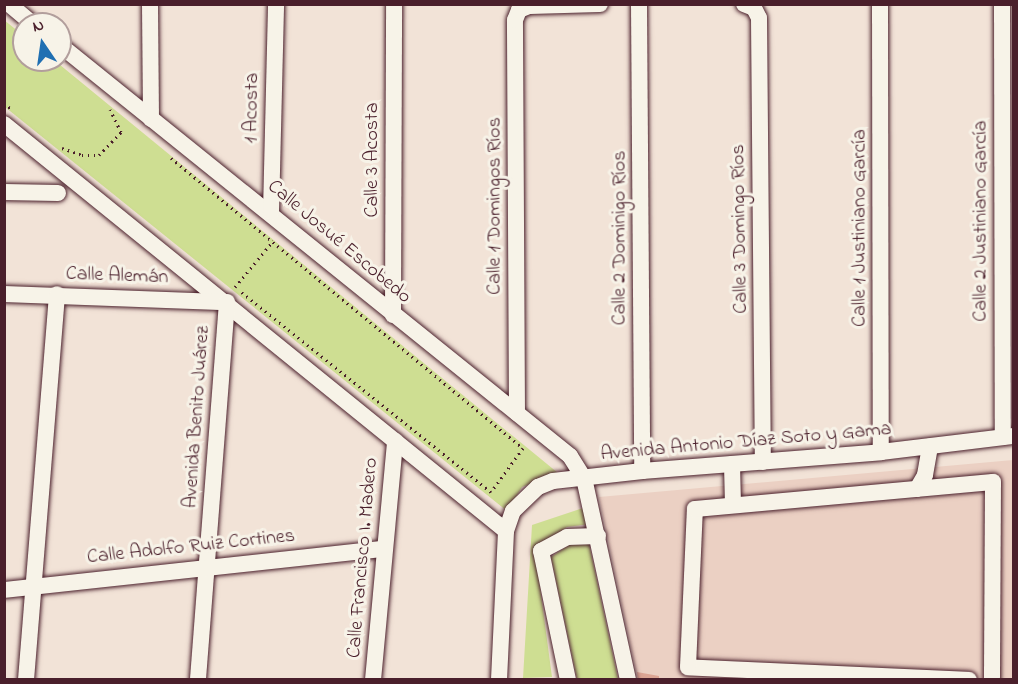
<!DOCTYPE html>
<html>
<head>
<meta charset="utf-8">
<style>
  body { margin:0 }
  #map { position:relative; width:1018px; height:684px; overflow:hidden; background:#f2e3d7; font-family:"Indie Flower",sans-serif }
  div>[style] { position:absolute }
  .built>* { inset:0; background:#ebd0c3 }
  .green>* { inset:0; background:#cede92 }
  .building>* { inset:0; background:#dca594 }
  .path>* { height:3px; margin-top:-1.5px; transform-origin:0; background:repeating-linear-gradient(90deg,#4a1f2b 0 1.5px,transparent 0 6px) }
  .roads { filter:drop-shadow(0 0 2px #4a1f2b) drop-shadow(0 0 2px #4a1f2b) }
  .minor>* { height:16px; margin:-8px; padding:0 8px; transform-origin:8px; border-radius:8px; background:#f7f3e8 }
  span { translate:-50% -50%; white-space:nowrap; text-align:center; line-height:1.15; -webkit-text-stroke:6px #f7f3e8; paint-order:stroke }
  .street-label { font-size:20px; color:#4a1f2b }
  .frame { position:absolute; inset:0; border:6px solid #4a1f2b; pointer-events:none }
  .north { position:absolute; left:12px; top:12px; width:60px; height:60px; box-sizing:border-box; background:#f7f3e8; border:2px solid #b29e9c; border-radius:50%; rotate:347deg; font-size:16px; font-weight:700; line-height:24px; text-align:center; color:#4a1f2b }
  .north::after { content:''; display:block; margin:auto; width:21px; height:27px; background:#1f6fb2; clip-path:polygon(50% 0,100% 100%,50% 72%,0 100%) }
</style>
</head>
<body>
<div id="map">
  <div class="built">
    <div style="clip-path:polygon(1013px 460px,1013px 679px,638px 679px,599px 497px)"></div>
  </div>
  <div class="green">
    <div style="clip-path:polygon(4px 20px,24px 36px,24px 60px,54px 60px,558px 473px,522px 487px,507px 511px,5px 107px)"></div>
    <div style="clip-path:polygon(583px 508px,590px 524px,567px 527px,535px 550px,552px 677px,523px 678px,532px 525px)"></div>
    <div style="clip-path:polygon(589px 544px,618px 679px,577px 679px,551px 557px,569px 545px)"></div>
  </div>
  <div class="building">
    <div style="clip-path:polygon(637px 672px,659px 676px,659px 680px,638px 680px)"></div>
  </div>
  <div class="path">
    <div style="left:4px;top:103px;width:8px;rotate:40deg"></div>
    <div style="left:62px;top:148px;width:21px;rotate:19deg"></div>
    <div style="left:82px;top:155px;width:17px"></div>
    <div style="left:99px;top:155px;width:32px;rotate:-46deg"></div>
    <div style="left:121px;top:132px;width:25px;rotate:-116deg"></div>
    <div style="left:171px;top:158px;width:456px;rotate:39.5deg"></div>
    <div style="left:523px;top:448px;width:54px;rotate:126deg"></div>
    <div style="left:491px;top:492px;width:320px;rotate:-141.3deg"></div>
    <div style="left:235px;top:287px;width:60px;rotate:-50.4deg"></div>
  </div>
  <div class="roads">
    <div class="minor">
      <div style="left:9px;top:4px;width:31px;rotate:40deg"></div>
      <div style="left:150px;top:4px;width:115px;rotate:89.5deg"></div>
      <div style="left:639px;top:4px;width:467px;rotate:89.6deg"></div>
      <div style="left:744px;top:4px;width:11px;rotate:22deg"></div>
      <div style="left:754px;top:8px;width:11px;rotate:63deg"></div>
      <div style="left:759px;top:18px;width:444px;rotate:89.5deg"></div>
      <div style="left:880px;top:4px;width:448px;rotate:89.9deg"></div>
      <div style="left:1002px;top:4px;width:433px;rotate:89.9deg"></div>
      <div style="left:60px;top:45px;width:655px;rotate:38.86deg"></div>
      <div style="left:570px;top:456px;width:26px;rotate:58deg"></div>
      <div style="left:584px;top:478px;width:207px;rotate:77.7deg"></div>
      <div style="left:4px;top:124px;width:646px;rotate:39.03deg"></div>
      <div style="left:4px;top:192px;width:54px;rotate:1.1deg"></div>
      <div style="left:271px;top:212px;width:208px;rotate:-88.6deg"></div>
      <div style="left:4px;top:294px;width:223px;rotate:2.1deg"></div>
      <div style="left:227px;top:302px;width:379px;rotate:94.4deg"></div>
      <div style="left:393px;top:315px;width:311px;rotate:-89.8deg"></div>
      <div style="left:517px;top:413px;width:393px;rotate:-90.3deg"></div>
      <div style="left:515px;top:20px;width:11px;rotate:-68deg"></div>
      <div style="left:519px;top:10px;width:11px;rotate:-22deg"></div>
      <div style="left:529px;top:6px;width:71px;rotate:-1.6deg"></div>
      <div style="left:732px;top:464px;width:41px;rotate:88.6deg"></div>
      <div style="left:917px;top:489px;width:16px;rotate:-60deg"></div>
      <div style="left:925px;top:475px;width:29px;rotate:-80deg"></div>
      <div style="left:4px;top:590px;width:381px;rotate:-6.2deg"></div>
      <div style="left:26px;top:680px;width:387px;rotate:-85.4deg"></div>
      <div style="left:373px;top:680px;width:240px;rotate:-84.7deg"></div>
      <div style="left:499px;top:680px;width:149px;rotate:-87.3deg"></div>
      <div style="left:506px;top:531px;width:21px;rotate:-71deg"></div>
      <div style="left:513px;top:511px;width:35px;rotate:-44deg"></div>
      <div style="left:538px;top:487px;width:16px;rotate:-22deg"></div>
      <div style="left:553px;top:481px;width:90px;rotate:-6.4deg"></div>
      <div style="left:642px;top:471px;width:240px;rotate:-4.5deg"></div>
      <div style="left:881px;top:452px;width:134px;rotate:-6.9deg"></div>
      <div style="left:568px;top:680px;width:132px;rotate:-101.8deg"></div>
      <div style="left:541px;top:551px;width:30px;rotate:-28deg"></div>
      <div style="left:567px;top:537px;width:31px;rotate:-2deg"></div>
      <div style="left:969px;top:680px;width:281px;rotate:-177.4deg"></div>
      <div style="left:688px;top:667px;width:158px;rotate:-87.5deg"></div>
      <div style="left:695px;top:509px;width:299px;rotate:-5.2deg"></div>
      <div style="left:993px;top:482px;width:198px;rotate:90.3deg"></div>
    </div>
  </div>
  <div class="street-label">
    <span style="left:252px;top:108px;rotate:-89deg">1 Acosta</span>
    <span style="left:372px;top:160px;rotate:-90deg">Calle 3 Acosta</span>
    <span style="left:495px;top:206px;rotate:-90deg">Calle 1 Domingos Ríos</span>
    <span style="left:981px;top:221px;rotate:-90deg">Calle 2 Justiniano García</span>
    <span style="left:860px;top:228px;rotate:-90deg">Calle 1 Justiniano García</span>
    <span style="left:740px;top:229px;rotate:-91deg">Calle 3 Domingo Ríos</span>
    <span style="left:620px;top:238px;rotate:-90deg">Calle 2 Dominigo Ríos</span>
    <span style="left:339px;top:242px;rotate:40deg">Calle Josué Escobedo</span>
    <span style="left:117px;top:276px;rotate:2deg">Calle Alemán</span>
    <span style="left:197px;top:417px;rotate:-86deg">Avenida Benito Juárez</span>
    <span style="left:746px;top:442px;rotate:-5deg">Avenida Antonio Díaz Soto y Gama</span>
    <span style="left:191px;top:547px;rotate:-6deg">Calle Adolfo Ruiz Cortines</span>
    <span style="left:363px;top:558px;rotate:-85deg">Calle Francisco I. Madero</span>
  </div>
  <div class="frame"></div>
  <div class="north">N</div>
</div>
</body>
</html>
